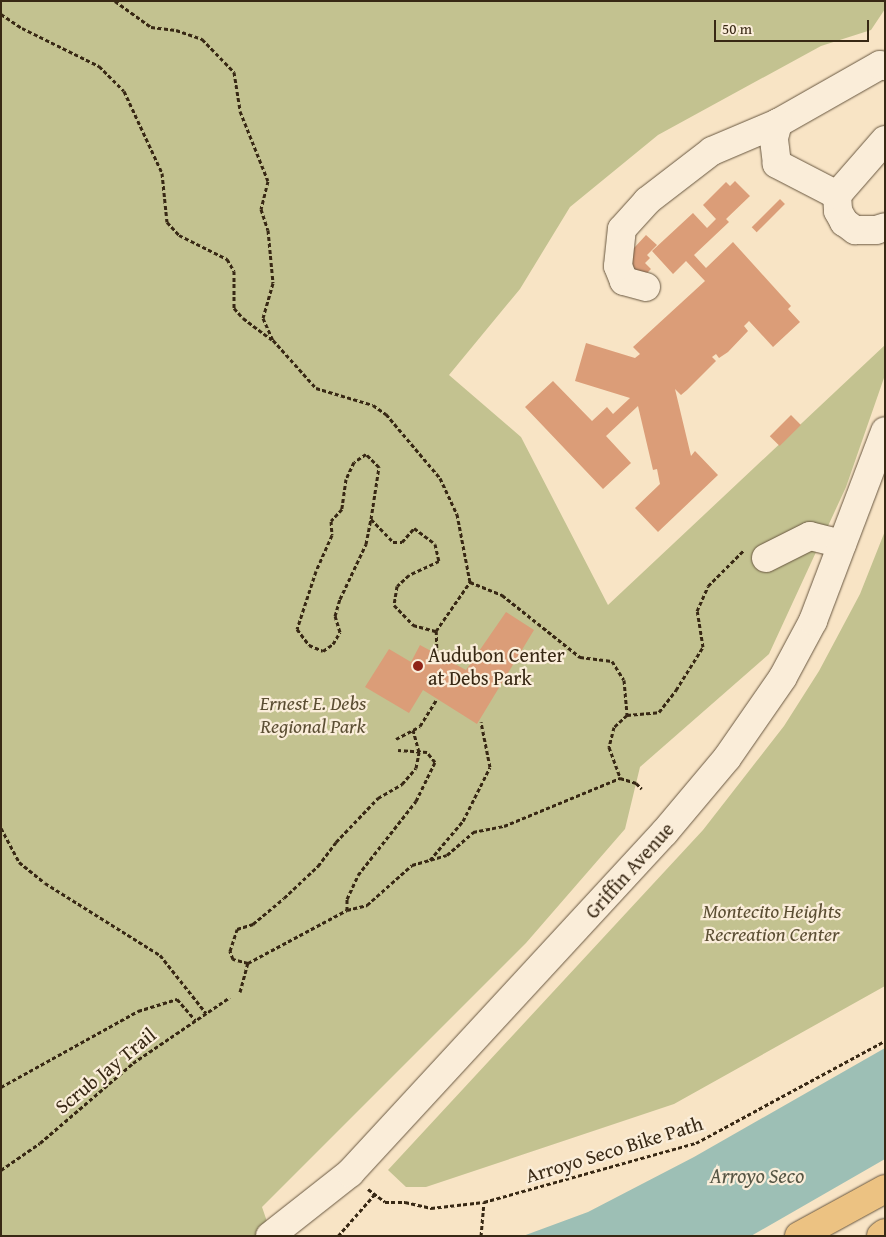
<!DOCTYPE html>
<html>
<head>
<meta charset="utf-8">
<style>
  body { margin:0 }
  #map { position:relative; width:886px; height:1237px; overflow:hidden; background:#f8e4c5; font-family:"Gentium Book Plus",serif }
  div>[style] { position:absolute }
  .green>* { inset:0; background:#c3c290 }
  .water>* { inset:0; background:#9dbfb5 }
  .building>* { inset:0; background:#db9d78; transform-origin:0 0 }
  .path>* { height:3px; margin-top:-1.5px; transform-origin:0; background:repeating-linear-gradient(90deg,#382814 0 4px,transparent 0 6.5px) }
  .roads { filter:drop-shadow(0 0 1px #685740) drop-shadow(0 0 1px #685740) }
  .minor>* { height:28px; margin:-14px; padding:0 14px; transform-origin:14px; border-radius:14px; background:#faedd9 }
  .highway>* { height:28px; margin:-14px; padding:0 14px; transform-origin:14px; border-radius:14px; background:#ecc282 }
  .dots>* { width:14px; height:14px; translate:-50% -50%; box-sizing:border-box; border:2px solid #faedd9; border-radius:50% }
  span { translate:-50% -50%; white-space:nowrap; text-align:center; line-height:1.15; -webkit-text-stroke:4.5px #faedd9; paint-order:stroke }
  .poi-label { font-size:20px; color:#382814 }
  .left { translate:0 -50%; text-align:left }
  .park-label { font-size:20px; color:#5b4e33; font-style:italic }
  .street-label { font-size:20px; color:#382814 }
  .water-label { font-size:21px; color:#565544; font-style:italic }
  .frame { position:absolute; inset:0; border:2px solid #382814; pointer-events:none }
  .scale { position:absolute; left:714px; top:20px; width:155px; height:22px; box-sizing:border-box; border:2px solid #382814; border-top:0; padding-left:6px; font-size:15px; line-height:18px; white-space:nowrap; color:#382814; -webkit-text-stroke:4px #faedd9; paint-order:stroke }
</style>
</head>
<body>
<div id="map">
  <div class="green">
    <div style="clip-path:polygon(1px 1px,885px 1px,885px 9px,871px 30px,821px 46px,658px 135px,570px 207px,520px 289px,449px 375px,521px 437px,608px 605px,885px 345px,885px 375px,846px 487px,769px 654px,640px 767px,625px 829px,526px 943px,262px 1207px,272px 1236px,1px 1236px)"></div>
    <div style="clip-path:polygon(885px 531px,885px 986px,674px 1104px,426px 1187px,406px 1187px,388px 1170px,703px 830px,784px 726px,819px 671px,860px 594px)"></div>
  </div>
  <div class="water">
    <div style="clip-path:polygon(885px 1048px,885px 1159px,751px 1236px,523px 1236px,588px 1212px,694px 1157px)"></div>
  </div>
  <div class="building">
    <div style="clip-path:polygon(735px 181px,750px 196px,726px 219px,729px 222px,694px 255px,706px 268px,733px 242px,791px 306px,788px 309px,800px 322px,773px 347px,749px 321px,744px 326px,748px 331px,728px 352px,719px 358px,716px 354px,712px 357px,716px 361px,687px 390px,681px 395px,675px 389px,691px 456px,695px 451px,718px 475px,658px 532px,635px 508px,660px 484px,657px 469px,653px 470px,638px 406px,606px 436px,631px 463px,603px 489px,525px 407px,553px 381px,592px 421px,607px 407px,613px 414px,630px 398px,575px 381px,586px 343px,635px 358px,640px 354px,633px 347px,705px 281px,686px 261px,673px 274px,652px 251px,693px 213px,707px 228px,716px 219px,703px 205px,726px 182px,730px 186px)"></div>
    <div style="left:780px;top:199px;width:7px;height:40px;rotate:45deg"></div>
    <div style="clip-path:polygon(646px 235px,657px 245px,647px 255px,650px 258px,645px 263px,651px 269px,642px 278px,623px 260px)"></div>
    <div style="left:791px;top:415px;width:14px;height:30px;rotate:45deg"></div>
    <div style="clip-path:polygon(506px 612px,534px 630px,477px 724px,423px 690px,409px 713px,365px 687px,389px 649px,411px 662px,420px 645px,466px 670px)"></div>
  </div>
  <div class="path">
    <div style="left:115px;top:1px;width:44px;rotate:35.8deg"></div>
    <div style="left:151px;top:27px;width:25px;rotate:7deg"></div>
    <div style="left:176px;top:30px;width:28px;rotate:19deg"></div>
    <div style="left:202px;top:39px;width:46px;rotate:45.9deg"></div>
    <div style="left:234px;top:72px;width:39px;rotate:81deg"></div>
    <div style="left:240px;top:111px;width:75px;rotate:68.2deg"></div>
    <div style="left:268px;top:181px;width:29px;rotate:104deg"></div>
    <div style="left:261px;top:209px;width:22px;rotate:72deg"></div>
    <div style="left:268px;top:230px;width:53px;rotate:84.6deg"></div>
    <div style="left:273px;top:283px;width:36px;rotate:106deg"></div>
    <div style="left:263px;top:318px;width:24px;rotate:66deg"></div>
    <div style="left:273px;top:340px;width:64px;rotate:48.1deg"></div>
    <div style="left:316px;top:388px;width:59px;rotate:16.6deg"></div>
    <div style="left:373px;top:405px;width:16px;rotate:35deg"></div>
    <div style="left:386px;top:414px;width:84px;rotate:49.8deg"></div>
    <div style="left:440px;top:478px;width:40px;rotate:65deg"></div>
    <div style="left:457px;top:514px;width:69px;rotate:79.2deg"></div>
    <div style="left:470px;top:582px;width:35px;rotate:22deg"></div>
    <div style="left:502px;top:595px;width:100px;rotate:38.5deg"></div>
    <div style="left:580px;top:657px;width:32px;rotate:7deg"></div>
    <div style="left:612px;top:661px;width:22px;rotate:58deg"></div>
    <div style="left:624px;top:680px;width:35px;rotate:85deg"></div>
    <div style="left:627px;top:715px;width:18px;rotate:137deg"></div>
    <div style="left:614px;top:727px;width:21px;rotate:104deg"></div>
    <div style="left:609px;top:747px;width:33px;rotate:70deg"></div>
    <div style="left:1px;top:14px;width:25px;rotate:34deg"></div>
    <div style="left:22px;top:28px;width:86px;rotate:26.3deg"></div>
    <div style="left:99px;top:66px;width:35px;rotate:45deg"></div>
    <div style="left:124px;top:91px;width:90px;rotate:65.1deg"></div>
    <div style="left:162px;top:173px;width:49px;rotate:84.2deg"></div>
    <div style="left:167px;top:222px;width:18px;rotate:47deg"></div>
    <div style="left:179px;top:235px;width:54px;rotate:26.6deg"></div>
    <div style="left:227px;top:259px;width:14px;rotate:60deg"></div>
    <div style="left:234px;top:271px;width:37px;rotate:90deg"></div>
    <div style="left:234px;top:308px;width:13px;rotate:48deg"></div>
    <div style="left:243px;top:318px;width:36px;rotate:37deg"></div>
    <div style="left:371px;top:519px;width:53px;rotate:-81.3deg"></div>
    <div style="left:379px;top:467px;width:18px;rotate:-135deg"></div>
    <div style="left:366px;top:454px;width:14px;rotate:146deg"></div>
    <div style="left:354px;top:462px;width:19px;rotate:115deg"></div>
    <div style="left:346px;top:479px;width:30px;rotate:98deg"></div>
    <div style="left:342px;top:509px;width:16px;rotate:133deg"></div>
    <div style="left:331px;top:521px;width:14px;rotate:86deg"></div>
    <div style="left:332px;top:535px;width:39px;rotate:114deg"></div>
    <div style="left:316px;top:571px;width:61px;rotate:108.1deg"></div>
    <div style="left:297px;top:629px;width:20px;rotate:53deg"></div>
    <div style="left:309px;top:645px;width:15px;rotate:23deg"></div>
    <div style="left:323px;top:651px;width:12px;rotate:-35deg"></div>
    <div style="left:333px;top:644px;width:14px;rotate:-60deg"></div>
    <div style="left:340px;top:632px;width:17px;rotate:-107deg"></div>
    <div style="left:335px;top:616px;width:18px;rotate:-74deg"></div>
    <div style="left:340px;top:599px;width:61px;rotate:-64.7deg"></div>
    <div style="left:366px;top:544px;width:25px;rotate:-79deg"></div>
    <div style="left:371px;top:519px;width:32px;rotate:46deg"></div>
    <div style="left:393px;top:542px;width:9px"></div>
    <div style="left:402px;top:542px;width:18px;rotate:-49deg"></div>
    <div style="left:414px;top:528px;width:26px;rotate:37deg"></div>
    <div style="left:435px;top:544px;width:17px;rotate:77deg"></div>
    <div style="left:439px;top:561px;width:33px;rotate:155deg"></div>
    <div style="left:409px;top:575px;width:16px;rotate:137deg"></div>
    <div style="left:397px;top:586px;width:19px;rotate:99deg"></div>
    <div style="left:394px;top:605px;width:28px;rotate:46deg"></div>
    <div style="left:413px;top:625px;width:24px;rotate:15deg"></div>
    <div style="left:437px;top:654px;width:23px;rotate:-92deg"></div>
    <div style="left:436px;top:631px;width:60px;rotate:-55.2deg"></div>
    <div style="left:627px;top:715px;width:32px;rotate:-5deg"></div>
    <div style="left:659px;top:712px;width:28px;rotate:-52deg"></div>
    <div style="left:676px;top:690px;width:51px;rotate:-57.9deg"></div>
    <div style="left:703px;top:647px;width:36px;rotate:-99deg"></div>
    <div style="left:697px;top:611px;width:27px;rotate:-66deg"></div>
    <div style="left:708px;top:586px;width:52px;rotate:-45deg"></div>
    <div style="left:396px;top:739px;width:27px;rotate:-28deg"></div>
    <div style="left:420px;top:726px;width:32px;rotate:-58deg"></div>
    <div style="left:1px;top:828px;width:38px;rotate:62deg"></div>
    <div style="left:19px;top:862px;width:33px;rotate:39deg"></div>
    <div style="left:45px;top:883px;width:136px;rotate:32.1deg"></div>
    <div style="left:160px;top:955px;width:74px;rotate:51.6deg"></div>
    <div style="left:430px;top:860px;width:51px;rotate:-49.8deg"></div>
    <div style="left:463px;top:821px;width:60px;rotate:-63.4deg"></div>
    <div style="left:490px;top:767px;width:46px;rotate:-101.3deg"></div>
    <div style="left:347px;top:910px;width:11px;rotate:-90deg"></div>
    <div style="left:347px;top:899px;width:26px;rotate:-65deg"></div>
    <div style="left:358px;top:875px;width:94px;rotate:-51.9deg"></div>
    <div style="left:416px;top:801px;width:43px;rotate:-64deg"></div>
    <div style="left:435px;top:762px;width:13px;rotate:-129deg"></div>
    <div style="left:427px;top:752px;width:29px;rotate:-176deg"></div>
    <div style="left:248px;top:963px;width:16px;rotate:-165deg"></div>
    <div style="left:233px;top:959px;width:9px;rotate:-111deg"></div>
    <div style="left:230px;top:951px;width:23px;rotate:-72deg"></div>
    <div style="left:237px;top:929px;width:17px;rotate:-17deg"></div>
    <div style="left:253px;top:924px;width:40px;rotate:-40deg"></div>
    <div style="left:284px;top:898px;width:47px;rotate:-43.3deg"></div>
    <div style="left:318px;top:866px;width:30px;rotate:-53deg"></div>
    <div style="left:336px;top:842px;width:61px;rotate:-46.3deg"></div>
    <div style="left:378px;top:798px;width:28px;rotate:-30deg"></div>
    <div style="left:402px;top:784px;width:21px;rotate:-49deg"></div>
    <div style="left:416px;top:768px;width:16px;rotate:-79deg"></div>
    <div style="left:419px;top:752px;width:23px;rotate:-105deg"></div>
    <div style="left:240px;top:992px;width:30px;rotate:-75deg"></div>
    <div style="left:248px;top:963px;width:112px;rotate:-28.2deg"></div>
    <div style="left:347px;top:910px;width:21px;rotate:-14deg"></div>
    <div style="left:367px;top:905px;width:60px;rotate:-41.6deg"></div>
    <div style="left:412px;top:865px;width:36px;rotate:-16deg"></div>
    <div style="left:447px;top:855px;width:35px;rotate:-41deg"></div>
    <div style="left:473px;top:832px;width:32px;rotate:-11deg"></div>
    <div style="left:504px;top:826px;width:126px;rotate:-22.5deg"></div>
    <div style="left:620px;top:778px;width:17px;rotate:17deg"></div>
    <div style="left:636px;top:783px;width:8px;rotate:45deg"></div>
    <div style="left:1px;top:1087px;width:157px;rotate:-29deg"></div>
    <div style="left:138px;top:1011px;width:41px;rotate:-17.1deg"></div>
    <div style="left:177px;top:999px;width:28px;rotate:49deg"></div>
    <div style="left:1px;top:1170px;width:47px;rotate:-34.7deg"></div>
    <div style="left:40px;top:1143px;width:123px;rotate:-40.7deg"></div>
    <div style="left:133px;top:1063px;width:117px;rotate:-34.2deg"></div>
    <div style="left:368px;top:1189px;width:21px;rotate:37deg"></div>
    <div style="left:385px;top:1202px;width:20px"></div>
    <div style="left:405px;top:1202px;width:27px;rotate:13deg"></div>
    <div style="left:431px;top:1208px;width:53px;rotate:-6.5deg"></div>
    <div style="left:338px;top:1236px;width:55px;rotate:-48.7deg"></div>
    <div style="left:481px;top:1236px;width:34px;rotate:-85deg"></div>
    <div style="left:484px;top:1202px;width:220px;rotate:-15.6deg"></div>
    <div style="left:696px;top:1143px;width:215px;rotate:-28.4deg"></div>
  </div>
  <div class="roads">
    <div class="minor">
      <div style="left:885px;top:140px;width:73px;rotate:131.1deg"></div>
      <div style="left:837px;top:195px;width:16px;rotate:86deg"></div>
      <div style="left:838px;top:211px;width:13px;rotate:61deg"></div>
      <div style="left:844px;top:222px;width:14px;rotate:36deg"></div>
      <div style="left:855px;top:230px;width:21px"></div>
      <div style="left:876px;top:230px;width:9px;rotate:-18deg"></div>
      <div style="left:837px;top:195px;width:68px;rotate:-152.7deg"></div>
      <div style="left:777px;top:164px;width:26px;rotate:-97deg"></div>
      <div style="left:774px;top:138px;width:16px;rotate:-75deg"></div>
      <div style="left:778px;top:123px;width:117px;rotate:-29.6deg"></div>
      <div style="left:880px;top:65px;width:5px;rotate:11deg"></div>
      <div style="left:646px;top:287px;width:23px;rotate:-165deg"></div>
      <div style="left:624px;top:281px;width:16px;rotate:-112deg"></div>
      <div style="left:618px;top:266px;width:37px;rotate:-84deg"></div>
      <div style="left:622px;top:229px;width:38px;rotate:-48deg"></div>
      <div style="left:647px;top:201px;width:82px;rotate:-37.6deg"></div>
      <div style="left:712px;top:151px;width:72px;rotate:-23deg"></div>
      <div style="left:766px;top:558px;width:49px;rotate:-26.6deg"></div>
      <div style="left:810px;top:536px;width:33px;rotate:14deg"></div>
      <div style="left:270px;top:1236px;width:102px;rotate:-38.2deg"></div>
      <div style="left:350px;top:1173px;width:463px;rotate:-47.3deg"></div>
      <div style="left:664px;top:833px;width:98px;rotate:-50deg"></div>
      <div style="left:727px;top:758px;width:98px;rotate:-55.3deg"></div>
      <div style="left:783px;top:677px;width:64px;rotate:-61.8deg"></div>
      <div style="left:813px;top:621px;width:203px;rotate:-69.2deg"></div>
    </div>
    <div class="highway">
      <div style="left:799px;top:1236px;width:98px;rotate:-28.7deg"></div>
      <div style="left:881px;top:1236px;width:5px;rotate:-37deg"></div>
    </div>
  </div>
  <div class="dots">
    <div style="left:418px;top:666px;background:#8f2418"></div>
  </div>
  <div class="poi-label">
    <span class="left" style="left:428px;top:666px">Audubon Center<br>at Debs Park</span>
  </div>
  <div class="park-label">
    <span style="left:313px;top:714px">Ernest E. Debs<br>Regional Park</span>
    <span style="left:772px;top:922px">Montecito Heights<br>Recreation Center</span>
  </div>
  <div class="street-label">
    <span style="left:629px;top:870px;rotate:-48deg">Griffin Avenue</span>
    <span style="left:105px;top:1070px;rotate:-39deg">Scrub Jay Trail</span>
    <span style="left:614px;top:1149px;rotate:-17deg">Arroyo Seco Bike Path</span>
  </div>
  <div class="water-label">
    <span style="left:757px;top:1176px">Arroyo Seco</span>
  </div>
  <div class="frame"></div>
  <div class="scale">50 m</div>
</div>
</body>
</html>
